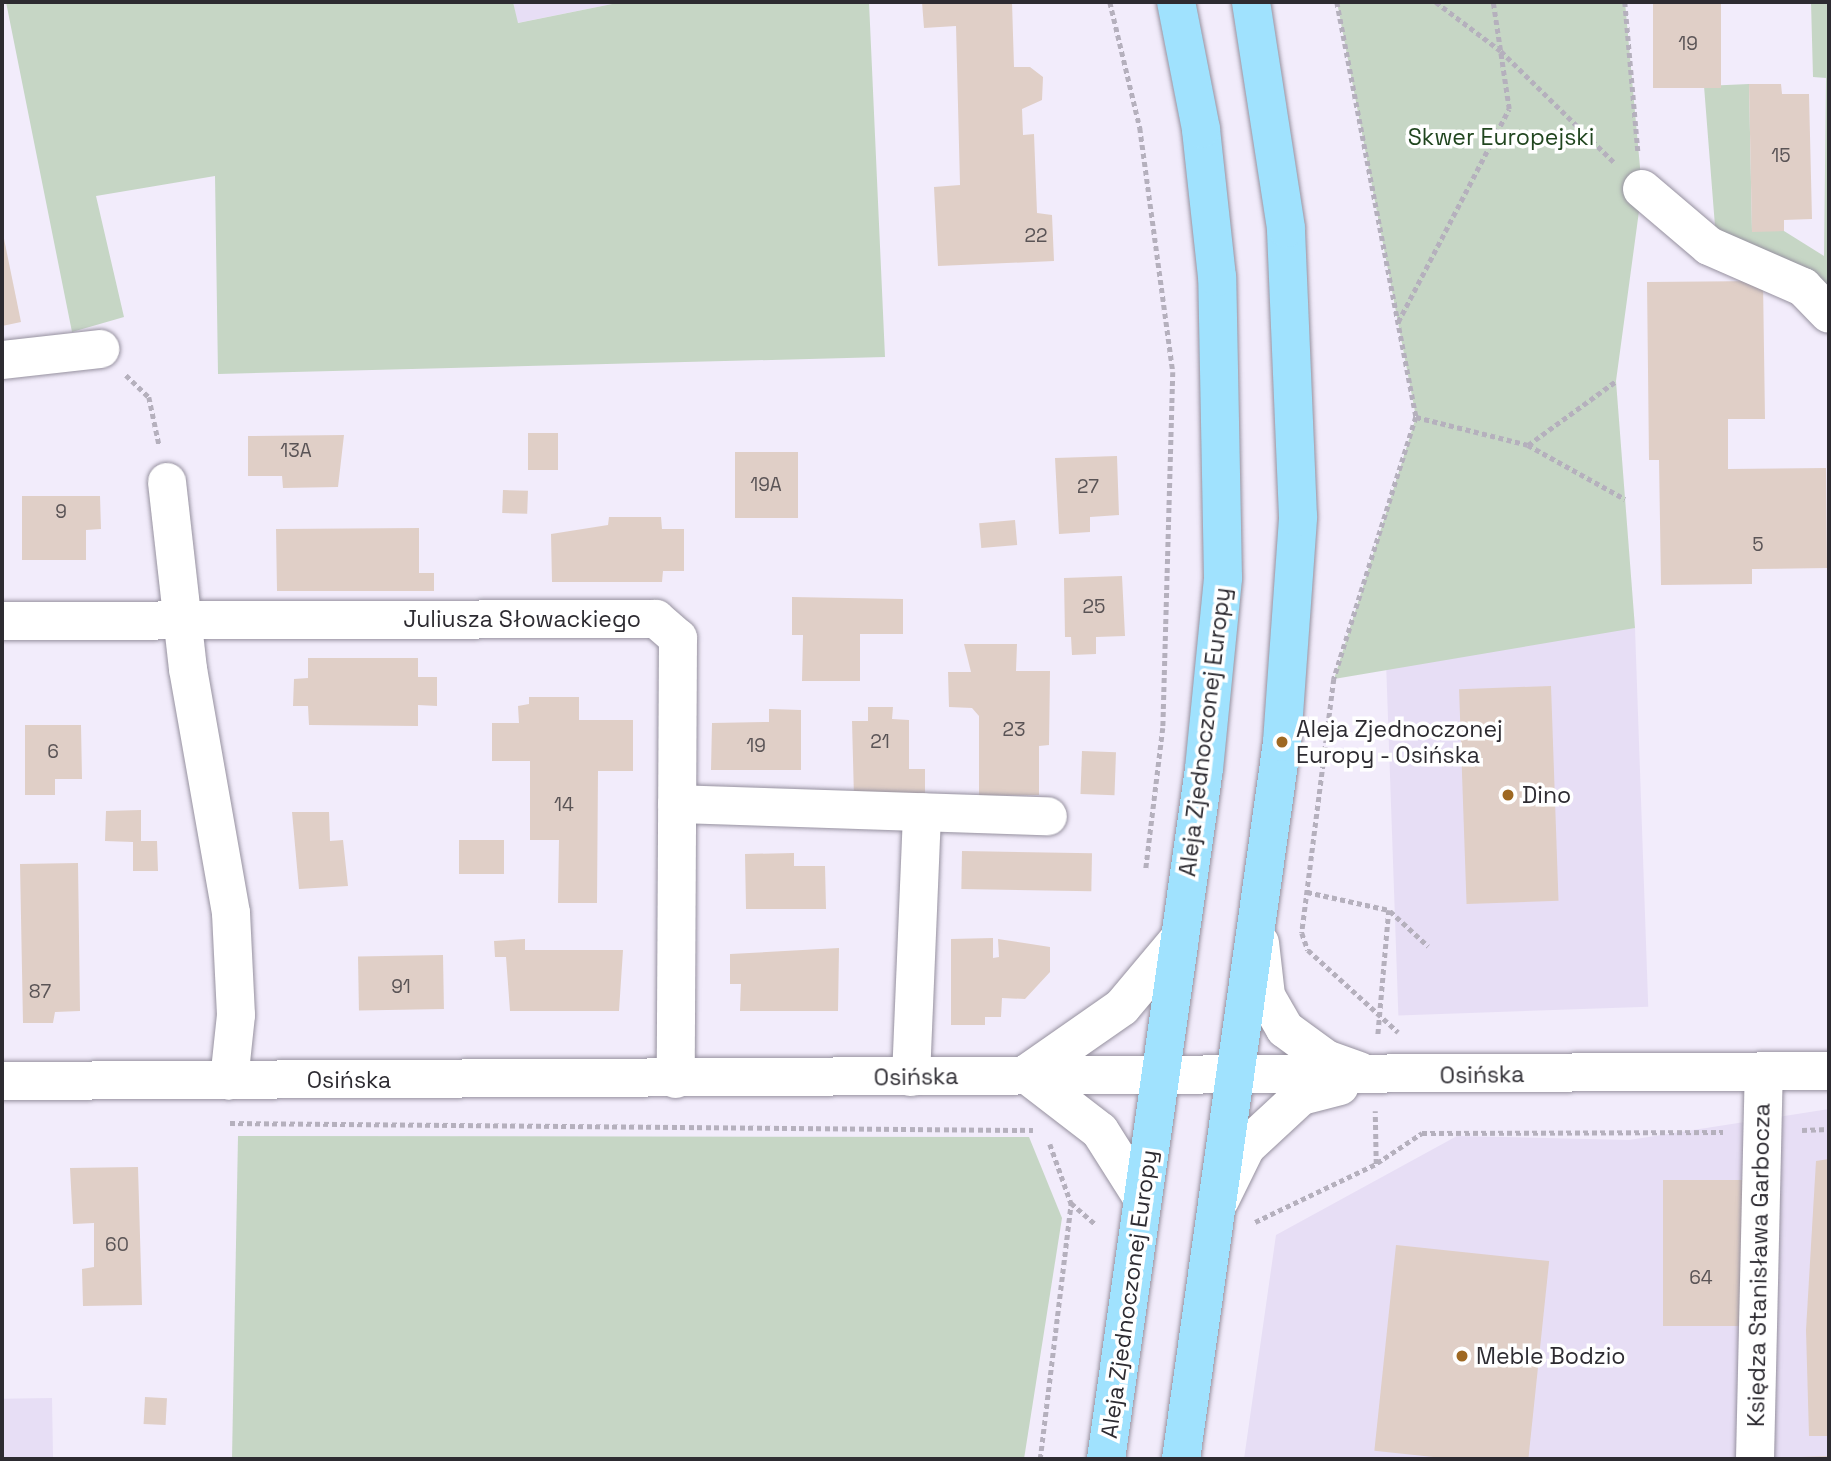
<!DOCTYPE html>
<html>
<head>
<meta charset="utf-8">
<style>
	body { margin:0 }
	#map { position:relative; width:1831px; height:1461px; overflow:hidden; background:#f2ecfb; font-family:"Space Grotesk",sans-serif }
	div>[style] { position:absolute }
	.built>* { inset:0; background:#e7def5; transform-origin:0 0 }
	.green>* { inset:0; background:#c6d6c5 }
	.building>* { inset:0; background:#e0cfc7; transform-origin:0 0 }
	.path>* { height:4.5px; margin-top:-2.25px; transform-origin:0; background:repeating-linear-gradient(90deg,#b5b0bd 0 5px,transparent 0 8.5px) }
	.roads { filter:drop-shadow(0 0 2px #96919f) drop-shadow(0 0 2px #96919f) }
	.minor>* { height:38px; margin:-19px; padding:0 19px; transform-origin:19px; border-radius:19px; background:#fff }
	.major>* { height:38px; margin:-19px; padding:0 19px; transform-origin:19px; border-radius:19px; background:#a0e2fe }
	.dots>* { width:19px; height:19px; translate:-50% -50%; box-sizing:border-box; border:4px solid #fff; border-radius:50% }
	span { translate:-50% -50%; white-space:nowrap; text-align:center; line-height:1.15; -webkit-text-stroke:7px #fff; paint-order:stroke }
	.number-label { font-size:19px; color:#5a5456 }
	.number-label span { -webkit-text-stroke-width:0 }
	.park-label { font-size:23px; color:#21461f }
	.street-label { font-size:23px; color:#2d2b31 }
	.poi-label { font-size:23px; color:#2d2b31 }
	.left { translate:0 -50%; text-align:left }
	.frame { position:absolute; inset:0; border:4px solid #2d2b31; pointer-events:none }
</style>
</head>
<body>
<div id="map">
	<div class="built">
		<div style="clip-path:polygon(513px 2px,622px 2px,517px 23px)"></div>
		<div style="left:1635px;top:628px;width:379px;height:250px;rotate:88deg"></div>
		<div style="clip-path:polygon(1829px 1109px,1829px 1459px,1244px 1459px,1276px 1235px,1457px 1136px,1629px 1140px)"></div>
		<div style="left:52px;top:1398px;width:61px;height:50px;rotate:89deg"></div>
	</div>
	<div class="green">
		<div style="clip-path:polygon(6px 2px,513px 2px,518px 23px,622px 2px,869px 2px,885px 357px,218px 374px,215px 176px,96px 196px,124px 317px,72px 332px)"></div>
		<div style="clip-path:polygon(1337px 2px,1625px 2px,1642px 189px,1616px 381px,1635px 628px,1334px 679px,1416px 417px)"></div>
		<div style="clip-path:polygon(1811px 2px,1829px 2px,1829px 300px,1716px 239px,1704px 86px,1749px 84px,1752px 231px,1784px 231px,1824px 256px,1826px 78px,1813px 77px)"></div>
		<div style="clip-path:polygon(238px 1136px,1029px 1137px,1062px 1218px,1024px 1459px,232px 1459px)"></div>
	</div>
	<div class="building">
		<div style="clip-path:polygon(922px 2px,1012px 2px,1014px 67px,1030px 67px,1043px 77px,1042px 100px,1022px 109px,1023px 135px,1034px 134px,1037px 213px,1052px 215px,1054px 261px,938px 266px,934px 187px,960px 185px,956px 26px,924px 28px)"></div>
		<div style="left:1653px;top:2px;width:68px;height:86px"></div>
		<div style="clip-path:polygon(1749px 84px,1781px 84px,1782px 94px,1809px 94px,1812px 219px,1784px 220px,1784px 231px,1752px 232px)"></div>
		<div style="clip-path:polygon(2px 229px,21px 322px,2px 326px)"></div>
		<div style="clip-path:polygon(1763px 281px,1765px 419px,1728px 419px,1728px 469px,1826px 468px,1827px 568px,1752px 569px,1752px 584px,1661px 585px,1659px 460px,1649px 460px,1647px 282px)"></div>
		<div style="left:528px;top:433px;width:30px;height:37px"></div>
		<div style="clip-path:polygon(344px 435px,338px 487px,283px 488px,282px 476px,248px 476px,248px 436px)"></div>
		<div style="left:735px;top:452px;width:63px;height:66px"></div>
		<div style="clip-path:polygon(1117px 456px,1119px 515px,1090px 517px,1090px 532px,1059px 534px,1055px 458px)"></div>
		<div style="left:503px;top:490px;width:25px;height:23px;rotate:2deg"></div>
		<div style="clip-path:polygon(22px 496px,100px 496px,101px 529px,86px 530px,86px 560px,22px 560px)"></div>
		<div style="clip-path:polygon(609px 517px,661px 517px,662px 529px,684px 529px,684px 571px,663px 571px,662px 582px,552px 582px,551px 534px,608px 525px)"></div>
		<div style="left:1015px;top:520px;width:25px;height:36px;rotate:85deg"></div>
		<div style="clip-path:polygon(419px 528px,419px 573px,434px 573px,434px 591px,277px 591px,276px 529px)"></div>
		<div style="clip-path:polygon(1122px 576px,1125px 636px,1096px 637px,1096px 654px,1072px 655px,1071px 637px,1065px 637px,1064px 578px)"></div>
		<div style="clip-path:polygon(792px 597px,903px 599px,903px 634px,860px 634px,860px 681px,802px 681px,803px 635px,792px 635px)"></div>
		<div style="clip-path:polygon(964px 644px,1017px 644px,1016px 671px,1050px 671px,1049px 745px,1039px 746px,1039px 795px,979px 796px,979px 716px,972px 708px,949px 707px,948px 672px,971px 672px)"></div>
		<div style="clip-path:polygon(308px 658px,418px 658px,418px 677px,437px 677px,437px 706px,418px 705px,418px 726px,309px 725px,308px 706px,293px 706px,294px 679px,308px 678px)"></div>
		<div style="left:1551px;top:686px;width:215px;height:92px;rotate:88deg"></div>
		<div style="clip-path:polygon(529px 697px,579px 697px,579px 720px,633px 720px,633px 771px,598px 771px,597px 903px,558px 903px,559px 840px,530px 840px,530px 761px,492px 761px,492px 723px,519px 723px,518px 706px,529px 704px)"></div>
		<div style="clip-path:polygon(868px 707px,893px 707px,892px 719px,909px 720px,909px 769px,925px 769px,925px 798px,854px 798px,852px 721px,868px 721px)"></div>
		<div style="clip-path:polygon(769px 709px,801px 710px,801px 770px,711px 770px,712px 723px,769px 722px)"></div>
		<div style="clip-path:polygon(25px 725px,81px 725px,82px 779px,55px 779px,55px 795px,25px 795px)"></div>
		<div style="left:1082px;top:751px;width:34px;height:43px;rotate:2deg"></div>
		<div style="clip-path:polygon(141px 810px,141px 841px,157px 841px,158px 871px,133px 871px,133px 842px,105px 841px,106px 811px)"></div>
		<div style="clip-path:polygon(292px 812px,329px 812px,330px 841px,343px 840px,348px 886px,299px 889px)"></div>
		<div style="left:459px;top:840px;width:45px;height:34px"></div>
		<div style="left:962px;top:851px;width:130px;height:38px;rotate:1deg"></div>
		<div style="clip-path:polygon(794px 853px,794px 866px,825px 866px,826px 909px,746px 909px,745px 854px)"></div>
		<div style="clip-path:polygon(78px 863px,80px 1011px,55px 1012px,53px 1023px,23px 1023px,20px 864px)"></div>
		<div style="clip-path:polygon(993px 938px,993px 958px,999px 957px,998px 939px,1050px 947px,1050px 972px,1025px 999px,1002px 998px,1001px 1017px,985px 1017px,985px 1025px,951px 1025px,951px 939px)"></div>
		<div style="clip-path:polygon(525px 939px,525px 950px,623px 950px,619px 1011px,510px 1011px,506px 957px,495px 957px,494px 941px)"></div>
		<div style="clip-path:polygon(839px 948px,838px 1011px,740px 1011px,741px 984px,730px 984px,730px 954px)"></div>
		<div style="left:443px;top:955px;width:54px;height:85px;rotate:89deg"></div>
		<div style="clip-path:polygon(1829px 1159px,1829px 1436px,1809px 1436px,1806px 1330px,1816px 1161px)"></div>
		<div style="clip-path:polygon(138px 1167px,142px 1305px,83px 1306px,82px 1269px,94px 1267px,94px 1223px,73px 1224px,70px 1168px)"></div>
		<div style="left:1663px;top:1180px;width:81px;height:146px"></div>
		<div style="left:1396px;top:1245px;width:154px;height:207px;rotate:6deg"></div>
		<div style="left:145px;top:1397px;width:22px;height:27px;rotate:3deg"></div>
		<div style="clip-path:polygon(1829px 1456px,1829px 1459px,1801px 1459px,1801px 1457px)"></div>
	</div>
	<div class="path">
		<div style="left:1110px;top:2px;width:130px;rotate:76.6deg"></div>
		<div style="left:1140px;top:128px;width:246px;rotate:82.3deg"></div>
		<div style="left:1173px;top:372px;width:356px;rotate:91.6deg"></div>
		<div style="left:1163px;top:728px;width:141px;rotate:96.9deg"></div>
		<div style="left:1337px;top:2px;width:422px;rotate:79.2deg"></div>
		<div style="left:1416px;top:417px;width:275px;rotate:107.4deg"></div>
		<div style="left:1334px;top:679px;width:256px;rotate:97.2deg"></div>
		<div style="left:1302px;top:933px;width:18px;rotate:71deg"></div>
		<div style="left:1308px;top:950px;width:122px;rotate:42.3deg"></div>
		<div style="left:1436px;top:2px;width:81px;rotate:37deg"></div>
		<div style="left:1501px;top:51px;width:158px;rotate:44.5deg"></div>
		<div style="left:1625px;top:2px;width:150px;rotate:85deg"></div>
		<div style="left:1398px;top:322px;width:240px;rotate:-62.5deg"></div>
		<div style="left:1509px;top:109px;width:108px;rotate:-98.5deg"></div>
		<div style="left:126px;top:375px;width:32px;rotate:44deg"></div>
		<div style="left:149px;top:397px;width:48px;rotate:78deg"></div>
		<div style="left:1416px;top:417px;width:115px;rotate:14deg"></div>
		<div style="left:1528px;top:445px;width:111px;rotate:29.1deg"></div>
		<div style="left:1528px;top:445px;width:109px;rotate:-36deg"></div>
		<div style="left:1307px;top:892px;width:84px;rotate:12.4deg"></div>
		<div style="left:1389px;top:910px;width:126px;rotate:95deg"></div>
		<div style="left:1390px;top:911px;width:52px;rotate:42.6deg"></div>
		<div style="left:230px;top:1123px;width:803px;rotate:0.5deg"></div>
		<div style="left:1802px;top:1130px;width:27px;rotate:-2deg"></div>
		<div style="left:1050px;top:1144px;width:63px;rotate:70.4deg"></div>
		<div style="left:1071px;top:1203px;width:32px;rotate:41deg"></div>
		<div style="left:1377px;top:1163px;width:54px;rotate:-33.7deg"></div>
		<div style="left:1422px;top:1133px;width:301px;rotate:-0.2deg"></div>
		<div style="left:1255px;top:1222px;width:134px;rotate:-25.6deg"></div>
		<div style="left:1376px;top:1164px;width:53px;rotate:-91.1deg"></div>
		<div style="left:1040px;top:1459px;width:258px;rotate:-83.1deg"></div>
	</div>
	<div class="roads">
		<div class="minor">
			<div style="left:1642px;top:189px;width:88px;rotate:40.4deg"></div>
			<div style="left:1709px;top:246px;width:103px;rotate:23.6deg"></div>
			<div style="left:1803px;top:287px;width:37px;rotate:46deg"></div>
			<div style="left:2px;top:360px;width:99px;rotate:-6.4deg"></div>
			<div style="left:167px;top:482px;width:188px;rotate:83.6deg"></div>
			<div style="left:188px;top:669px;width:248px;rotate:80deg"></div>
			<div style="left:231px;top:913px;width:102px;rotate:87.2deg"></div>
			<div style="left:236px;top:1015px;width:66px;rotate:96.1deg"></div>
			<div style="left:2px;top:621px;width:654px;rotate:-0.18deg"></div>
			<div style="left:656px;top:619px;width:29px;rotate:41deg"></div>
			<div style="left:678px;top:638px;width:441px;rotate:90.3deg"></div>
			<div style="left:677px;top:804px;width:371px;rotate:1.9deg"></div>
			<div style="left:1260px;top:943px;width:53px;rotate:83.5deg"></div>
			<div style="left:1266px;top:996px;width:38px;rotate:60deg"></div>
			<div style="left:1285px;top:1029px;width:51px;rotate:36.2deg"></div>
			<div style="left:1326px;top:1059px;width:35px;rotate:20deg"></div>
			<div style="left:1026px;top:1074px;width:117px;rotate:-34.9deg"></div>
			<div style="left:1122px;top:1007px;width:90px;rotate:-50deg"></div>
			<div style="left:1026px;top:1074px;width:93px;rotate:37.6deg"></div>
			<div style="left:1100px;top:1131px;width:80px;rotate:57.7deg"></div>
			<div style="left:911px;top:1077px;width:265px;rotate:-87.6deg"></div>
			<div style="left:2px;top:1081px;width:1827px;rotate:-0.31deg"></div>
			<div style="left:1220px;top:1200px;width:59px;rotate:-63.9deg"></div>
			<div style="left:1246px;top:1147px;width:75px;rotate:-42.8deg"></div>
			<div style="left:1301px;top:1096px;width:40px;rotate:-14.4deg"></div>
			<div style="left:1755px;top:1459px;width:388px;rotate:-88.7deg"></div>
		</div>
		<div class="major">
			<div style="left:1106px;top:1459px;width:697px;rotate:-81.92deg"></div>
			<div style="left:1204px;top:769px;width:192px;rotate:-84.3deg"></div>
			<div style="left:1223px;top:578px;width:301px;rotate:-91.1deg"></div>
			<div style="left:1217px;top:277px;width:149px;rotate:-96.2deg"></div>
			<div style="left:1201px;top:129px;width:129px;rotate:-101.1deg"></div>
			<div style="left:1181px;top:1459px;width:724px;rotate:-81.98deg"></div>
			<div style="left:1282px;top:742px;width:226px;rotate:-85.9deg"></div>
			<div style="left:1298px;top:517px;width:289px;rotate:-92.4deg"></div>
			<div style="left:1286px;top:228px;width:229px;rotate:-98.8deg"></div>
		</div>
	</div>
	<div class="dots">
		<div style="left:1282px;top:742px;background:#9e6822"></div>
		<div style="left:1508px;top:795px;background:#9e6822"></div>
		<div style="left:1462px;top:1356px;background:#9e6822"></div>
	</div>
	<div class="number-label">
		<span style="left:1688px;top:44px">19</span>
		<span style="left:1781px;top:156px">15</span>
		<span style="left:1036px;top:236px">22</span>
		<span style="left:296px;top:451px">13A</span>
		<span style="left:766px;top:485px">19A</span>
		<span style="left:1088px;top:487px">27</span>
		<span style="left:61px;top:512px">9</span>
		<span style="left:1758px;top:545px">5</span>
		<span style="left:1094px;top:607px">25</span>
		<span style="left:1014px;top:730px">23</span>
		<span style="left:880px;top:742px">21</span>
		<span style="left:756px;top:746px">19</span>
		<span style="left:53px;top:752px">6</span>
		<span style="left:564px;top:805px">14</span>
		<span style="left:401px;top:987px">91</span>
		<span style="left:40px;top:992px">87</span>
		<span style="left:117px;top:1245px">60</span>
		<span style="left:1701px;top:1278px">64</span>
	</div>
	<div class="park-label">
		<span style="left:1501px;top:137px">Skwer Europejski</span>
	</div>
	<div class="street-label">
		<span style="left:522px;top:619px">Juliusza Słowackiego</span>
		<span style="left:1205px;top:732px;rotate:-83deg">Aleja Zjednoczonej Europy</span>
		<span style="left:1482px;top:1075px;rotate:-1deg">Osińska</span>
		<span style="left:916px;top:1077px;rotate:-1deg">Osińska</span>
		<span style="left:349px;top:1080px">Osińska</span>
		<span style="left:1759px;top:1265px;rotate:-89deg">Księdza Stanisława Garbocza</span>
		<span style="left:1129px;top:1294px;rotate:-82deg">Aleja Zjednoczonej Europy</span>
	</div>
	<div class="poi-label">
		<span class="left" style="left:1296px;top:742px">Aleja Zjednoczonej<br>Europy - Osińska</span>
		<span class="left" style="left:1522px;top:795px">Dino</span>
		<span class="left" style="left:1476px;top:1356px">Meble Bodzio</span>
	</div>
	<div class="frame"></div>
</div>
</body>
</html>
